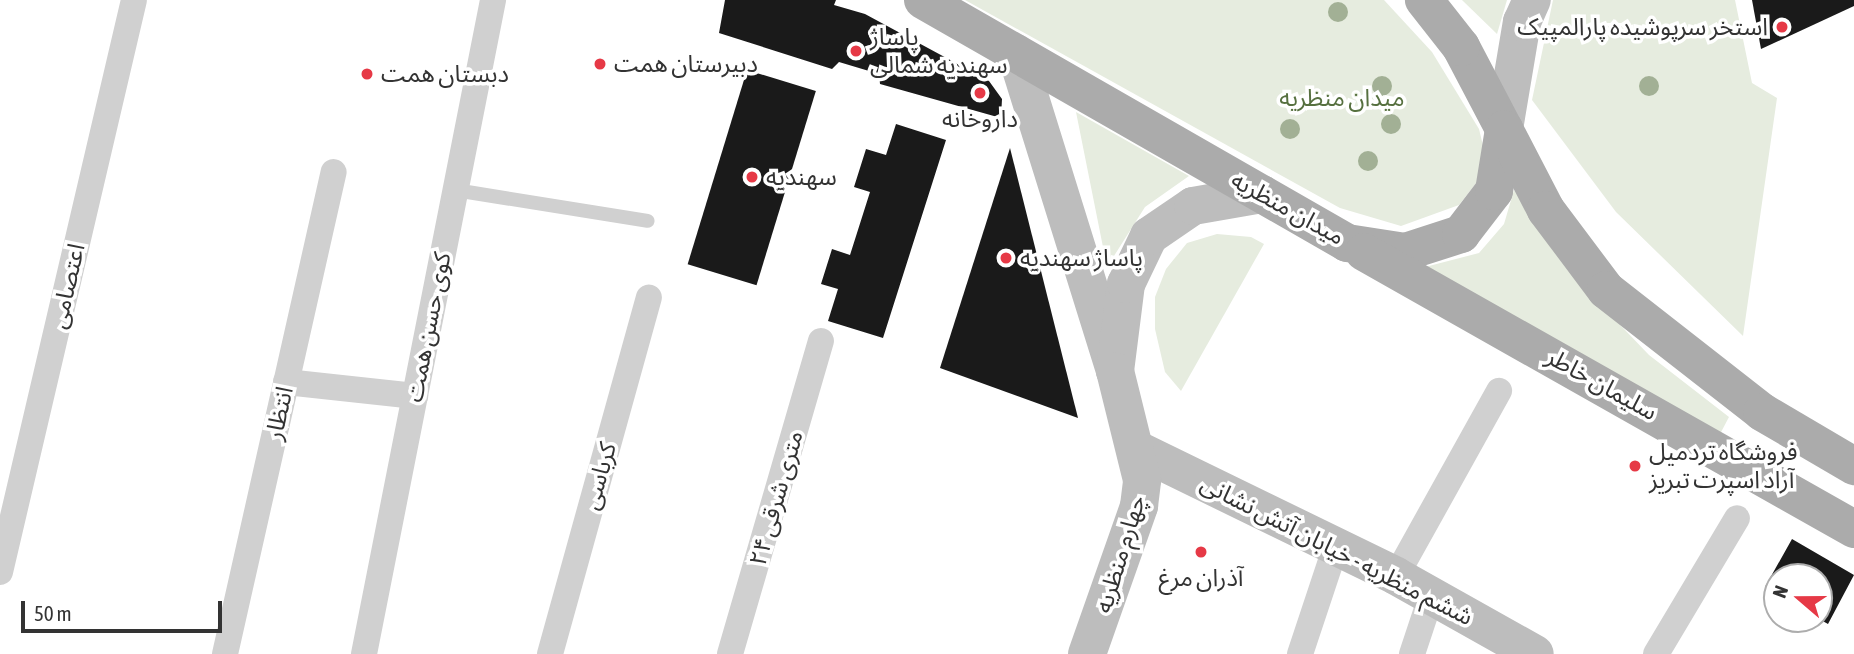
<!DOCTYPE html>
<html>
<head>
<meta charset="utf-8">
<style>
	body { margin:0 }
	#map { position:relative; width:1854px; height:654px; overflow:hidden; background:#fff; font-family:"Asap Condensed","Noto Sans Arabic",sans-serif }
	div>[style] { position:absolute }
	.green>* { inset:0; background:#e6ecdf }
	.building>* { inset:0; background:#1a1a1a; transform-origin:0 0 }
	.service>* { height:14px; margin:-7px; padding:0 7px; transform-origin:7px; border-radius:7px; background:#d0d0d0 }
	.minor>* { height:26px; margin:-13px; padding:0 13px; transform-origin:13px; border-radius:13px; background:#d0d0d0 }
	.secondary>* { height:38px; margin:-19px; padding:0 19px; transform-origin:19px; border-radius:19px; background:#bdbdbd }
	.primary>* { height:38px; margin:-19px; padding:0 19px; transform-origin:19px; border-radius:19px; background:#ababab }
	.trees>* { width:20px; height:20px; margin:-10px; border-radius:50%; background:#a2b095 }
	.dots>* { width:19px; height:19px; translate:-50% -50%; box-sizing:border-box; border:4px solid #fff; border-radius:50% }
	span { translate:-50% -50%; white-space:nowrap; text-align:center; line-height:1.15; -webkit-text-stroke:7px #fff; paint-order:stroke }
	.poi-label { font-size:24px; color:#333 }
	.right { translate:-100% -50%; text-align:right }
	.left { translate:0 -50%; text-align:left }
	.park-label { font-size:24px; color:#56703f }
	.street-label { font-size:24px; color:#333 }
	.north { position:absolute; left:1763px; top:563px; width:70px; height:70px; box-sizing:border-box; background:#fff; border:2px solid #adadad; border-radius:50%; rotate:290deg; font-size:19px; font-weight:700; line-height:28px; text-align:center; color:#333 }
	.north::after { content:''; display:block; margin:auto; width:24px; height:32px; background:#e63946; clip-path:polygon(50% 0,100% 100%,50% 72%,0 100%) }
	.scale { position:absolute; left:21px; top:601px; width:201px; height:32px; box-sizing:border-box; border:4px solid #333; border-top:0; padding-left:9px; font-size:21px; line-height:24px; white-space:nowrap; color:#333; -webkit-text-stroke:5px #fff; paint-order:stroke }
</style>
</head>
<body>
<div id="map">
	<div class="green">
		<div style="clip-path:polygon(965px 0,1384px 0,1432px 52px,1479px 129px,1485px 154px,1477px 182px,1459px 205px,1401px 226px,1340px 208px)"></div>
		<div style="clip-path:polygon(1462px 0,1507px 0,1497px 34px)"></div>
		<div style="clip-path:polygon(1553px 0,1735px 0,1752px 83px,1777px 98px,1743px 336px,1616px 212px,1532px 100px)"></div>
		<div style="clip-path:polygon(1076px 112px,1189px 176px,1145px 207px,1107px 267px)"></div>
		<div style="clip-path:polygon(1514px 190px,1580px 283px,1649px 355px,1729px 417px,1719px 436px,1425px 267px,1479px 253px,1504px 224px)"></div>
		<div style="clip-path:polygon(1217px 234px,1251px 237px,1264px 244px,1181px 391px,1165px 372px,1155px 329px,1155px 297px,1166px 269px,1187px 243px)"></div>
	</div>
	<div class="building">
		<div style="clip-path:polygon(725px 0,836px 0,834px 5px,865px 14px,989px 81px,1002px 99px,1001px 118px,880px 84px,879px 74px,839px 62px,832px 69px,719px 33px)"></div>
		<div style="clip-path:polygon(1752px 0,1854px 0,1854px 6px,1761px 49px)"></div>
		<div style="left:747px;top:70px;width:72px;height:203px;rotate:17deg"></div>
		<div style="clip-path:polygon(896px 124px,946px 140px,883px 338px,828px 321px,838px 289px,821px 284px,832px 249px,850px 255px,870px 192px,854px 187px,866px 149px,886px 155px)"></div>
		<div style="clip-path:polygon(1010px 148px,1078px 418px,940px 368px)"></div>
		<div style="clip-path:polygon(1792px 539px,1854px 575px,1828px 624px,1819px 619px,1819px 577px,1777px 577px,1777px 595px,1765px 587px)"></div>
	</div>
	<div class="service">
		<div style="left:455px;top:190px;width:195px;rotate:9.1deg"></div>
	</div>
	<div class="minor">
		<div style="left:286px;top:382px;width:130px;rotate:6.2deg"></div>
		<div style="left:0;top:572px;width:587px;rotate:-76.82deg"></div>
		<div style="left:1396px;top:576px;width:212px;rotate:-60.9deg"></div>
		<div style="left:225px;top:654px;width:494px;rotate:-77.3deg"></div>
		<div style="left:364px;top:654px;width:667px;rotate:-78.84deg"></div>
		<div style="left:550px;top:654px;width:370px;rotate:-74.5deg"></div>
		<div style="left:730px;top:654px;width:326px;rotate:-73.8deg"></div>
		<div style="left:1300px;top:654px;width:114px;rotate:-71.6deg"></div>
		<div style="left:1412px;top:654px;width:63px;rotate:-71.6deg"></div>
		<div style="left:1656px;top:654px;width:158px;rotate:-59.2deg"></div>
	</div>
	<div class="secondary">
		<div style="left:1016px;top:53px;width:333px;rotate:72.7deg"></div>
		<div style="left:1115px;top:371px;width:88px;rotate:-82.8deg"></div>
		<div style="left:1126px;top:284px;width:53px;rotate:-64.4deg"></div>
		<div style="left:1149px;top:236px;width:53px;rotate:-34.3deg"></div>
		<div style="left:1193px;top:206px;width:70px;rotate:-9.9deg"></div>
		<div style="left:1504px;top:129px;width:109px;rotate:-80.5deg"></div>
		<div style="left:1522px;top:22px;width:24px;rotate:-66deg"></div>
		<div style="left:1136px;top:449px;width:289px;rotate:26deg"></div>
		<div style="left:1396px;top:576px;width:159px;rotate:29.3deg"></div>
		<div style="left:1087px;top:654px;width:157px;rotate:-70.6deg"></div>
		<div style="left:1139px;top:506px;width:26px;rotate:-83deg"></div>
		<div style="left:1142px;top:480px;width:112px;rotate:-103.9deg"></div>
	</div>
	<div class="primary">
		<div style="left:923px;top:0;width:489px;rotate:29.8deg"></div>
		<div style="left:1347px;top:243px;width:59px;rotate:8.8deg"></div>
		<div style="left:1405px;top:252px;width:59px;rotate:-17.8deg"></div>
		<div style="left:1461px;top:234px;width:54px;rotate:-52.5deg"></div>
		<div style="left:1494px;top:191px;width:63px;rotate:-80.8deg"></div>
		<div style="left:1504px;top:129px;width:93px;rotate:-117.7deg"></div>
		<div style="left:1461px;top:47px;width:60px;rotate:-128.2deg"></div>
		<div style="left:1504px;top:129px;width:91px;rotate:62.6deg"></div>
		<div style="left:1546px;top:210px;width:100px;rotate:53.1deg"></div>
		<div style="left:1606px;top:290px;width:198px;rotate:38deg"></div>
		<div style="left:1762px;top:412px;width:107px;rotate:30.4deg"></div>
		<div style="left:1364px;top:252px;width:563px;rotate:29.48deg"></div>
	</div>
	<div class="trees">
		<div style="left:1338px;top:12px"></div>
		<div style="left:1382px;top:86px"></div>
		<div style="left:1649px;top:86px"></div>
		<div style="left:1391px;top:124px"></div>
		<div style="left:1290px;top:129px"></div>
		<div style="left:1368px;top:161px"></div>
	</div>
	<div class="dots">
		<div style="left:1782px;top:27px;background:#e63946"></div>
		<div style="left:856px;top:51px;background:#e63946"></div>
		<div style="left:600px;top:64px;background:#e63946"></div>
		<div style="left:367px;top:74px;background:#e63946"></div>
		<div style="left:980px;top:93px;background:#e63946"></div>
		<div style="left:752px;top:177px;background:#e63946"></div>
		<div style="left:1006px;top:258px;background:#e63946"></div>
		<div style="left:1635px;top:466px;background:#e63946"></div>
		<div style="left:1201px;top:552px;background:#e63946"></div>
	</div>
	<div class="poi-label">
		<span class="right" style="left:1768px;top:27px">استخر سرپوشیده پارالمپیک</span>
		<span class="left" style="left:870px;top:51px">پاساژ<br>سهندیه شمالی</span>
		<span class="left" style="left:614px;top:64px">دبیرستان همت</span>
		<span class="left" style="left:381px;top:74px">دبستان همت</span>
		<span style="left:980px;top:119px">داروخانه</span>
		<span class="left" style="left:766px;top:177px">سهندیه</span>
		<span class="left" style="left:1020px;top:258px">پاساژ سهندیه</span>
		<span class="left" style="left:1649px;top:466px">فروشگاه تردمیل<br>آراد اسپرت تبریز</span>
		<span style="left:1201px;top:578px">آذران مرغ</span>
	</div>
	<div class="park-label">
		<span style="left:1342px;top:98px">میدان منظریه</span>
	</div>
	<div class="street-label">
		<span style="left:1288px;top:208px;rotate:29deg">ميدان منظریه</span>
		<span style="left:67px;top:286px;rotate:-77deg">اعتصامی</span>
		<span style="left:428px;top:327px;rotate:-79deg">کوی حسن همت</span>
		<span style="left:1602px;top:384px;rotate:29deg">سلیمان خاطر</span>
		<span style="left:279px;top:413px;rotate:-77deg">انتظار</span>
		<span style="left:599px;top:476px;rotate:-74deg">کرباسی</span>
		<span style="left:776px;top:498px;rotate:-74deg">۲۴ متری شرقی</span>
		<span style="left:1337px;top:550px;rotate:27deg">ششم منظریه - خیابان آتش نشانی</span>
		<span style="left:1120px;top:554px;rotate:-73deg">چهارم منظریه</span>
	</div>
	<div class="north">N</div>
	<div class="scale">50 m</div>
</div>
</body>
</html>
